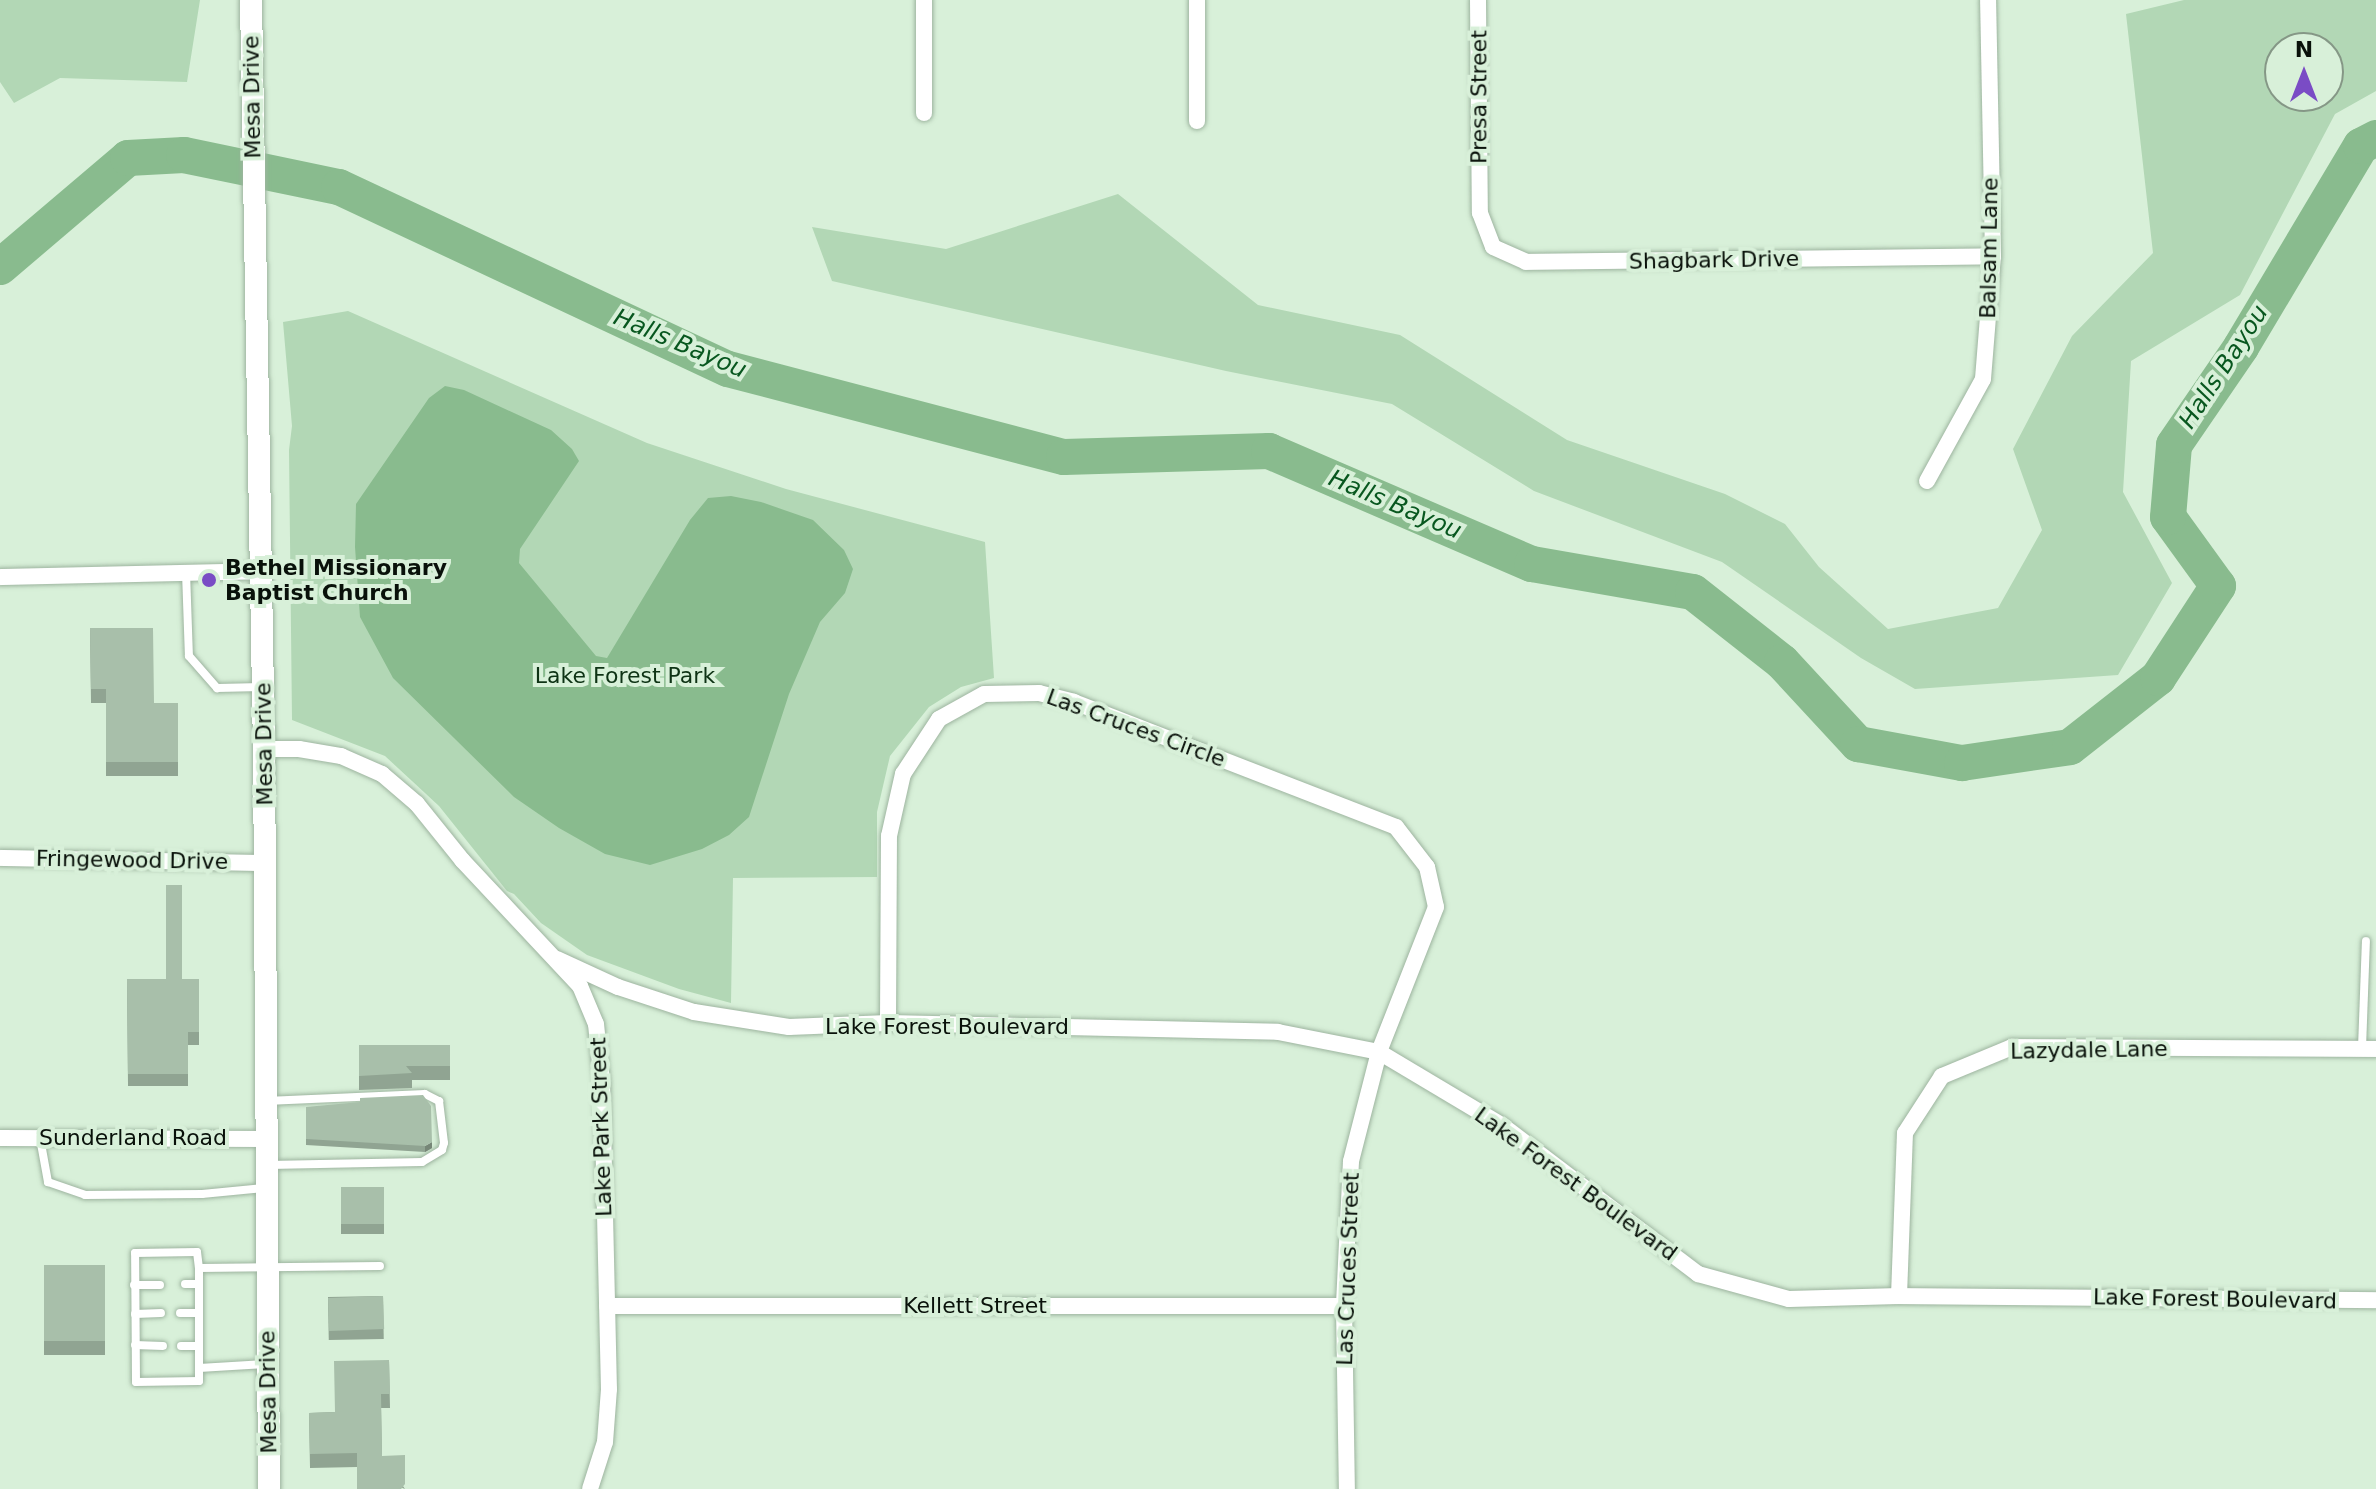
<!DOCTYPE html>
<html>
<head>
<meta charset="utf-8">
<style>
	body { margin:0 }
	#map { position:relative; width:2376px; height:1489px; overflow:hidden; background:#d8f0d9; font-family:"DejaVu Sans",sans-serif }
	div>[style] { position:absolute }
	.green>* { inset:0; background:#b2d7b5 }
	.water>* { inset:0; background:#89bb8e }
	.river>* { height:36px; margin:-18px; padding:0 18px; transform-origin:18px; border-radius:18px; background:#89bb8e }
	.roads { filter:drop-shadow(0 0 2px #9db49f) drop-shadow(0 0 2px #9db49f) }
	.service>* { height:8px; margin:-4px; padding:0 4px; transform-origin:4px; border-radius:4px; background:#fff }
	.minor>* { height:16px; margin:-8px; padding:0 8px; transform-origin:8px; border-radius:8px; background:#fff }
	.secondary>* { height:22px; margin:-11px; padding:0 11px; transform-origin:11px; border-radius:11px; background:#fff }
	.wall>* { inset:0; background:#90a492; transform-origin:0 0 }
	.shaded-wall>* { inset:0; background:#768677 }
	.building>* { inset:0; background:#a8bfaa; transform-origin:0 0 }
	.dots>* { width:22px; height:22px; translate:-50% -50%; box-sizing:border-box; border:4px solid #d8f0d9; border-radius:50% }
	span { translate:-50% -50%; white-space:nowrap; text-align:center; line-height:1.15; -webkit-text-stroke:8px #d8f0d9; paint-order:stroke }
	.street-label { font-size:22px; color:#09110a }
	.poi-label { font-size:22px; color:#09110a; font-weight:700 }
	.left { translate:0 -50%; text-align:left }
	.park-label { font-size:22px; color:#0e3315 }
	.water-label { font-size:24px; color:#08571f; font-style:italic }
	.north { position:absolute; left:2264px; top:32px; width:80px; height:80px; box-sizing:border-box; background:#d8f0d9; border:2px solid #859786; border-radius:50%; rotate:0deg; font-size:22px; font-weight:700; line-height:32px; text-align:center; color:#09110a }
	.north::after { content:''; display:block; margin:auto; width:28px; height:36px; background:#7a4cc5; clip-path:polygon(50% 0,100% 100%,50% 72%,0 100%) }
</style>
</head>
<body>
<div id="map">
	<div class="green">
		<div style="clip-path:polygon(0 0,200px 0,187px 82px,60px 78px,14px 103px,0 82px)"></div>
		<div style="clip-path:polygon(evenodd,2184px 0,2376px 0,2376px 91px,2335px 114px,2240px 295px,2131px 361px,2123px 492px,2172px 583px,2118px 675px,1915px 689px,1861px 658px,1722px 562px,1534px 491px,1392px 404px,1226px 371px,832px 281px,812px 227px,946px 249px,1118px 194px,1258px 305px,1400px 335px,1567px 440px,1725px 494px,1785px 524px,1819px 567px,1888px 629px,1998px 608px,2042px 530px,2013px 449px,2072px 336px,2153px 253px,2126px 14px,2184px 0,2280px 48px,2328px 48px,2328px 96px,2280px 96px,2280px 48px)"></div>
		<div style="clip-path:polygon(348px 311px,647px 443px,786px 489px,985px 542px,994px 678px,961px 687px,929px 707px,890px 756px,877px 812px,877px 877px,733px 878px,731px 1003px,679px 989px,587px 955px,541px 923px,514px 894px,507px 891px,439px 806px,385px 756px,292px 720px,289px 450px,292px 426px,283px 322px)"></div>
	</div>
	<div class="water">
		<div style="clip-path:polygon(445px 386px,464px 390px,551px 430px,572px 449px,579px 461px,520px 549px,519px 563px,596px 656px,607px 658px,690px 520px,708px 498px,731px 496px,761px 502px,813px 520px,844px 550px,853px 569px,845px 593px,820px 622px,789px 694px,749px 817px,729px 835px,702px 849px,650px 865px,605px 854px,559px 828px,514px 797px,393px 678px,360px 617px,355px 547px,356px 504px,429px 398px)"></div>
	</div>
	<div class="river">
		<div style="left:0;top:267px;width:168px;rotate:-40.4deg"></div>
		<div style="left:128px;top:158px;width:56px;rotate:-3.1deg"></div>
		<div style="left:184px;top:155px;width:158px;rotate:11.7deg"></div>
		<div style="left:339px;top:187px;width:429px;rotate:25.1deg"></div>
		<div style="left:728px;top:369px;width:347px;rotate:14.7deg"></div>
		<div style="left:1064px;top:457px;width:205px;rotate:-1.7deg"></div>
		<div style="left:1269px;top:451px;width:286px;rotate:23.3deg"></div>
		<div style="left:1532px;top:564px;width:163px;rotate:9.9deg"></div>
		<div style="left:1693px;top:592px;width:113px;rotate:38.2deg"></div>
		<div style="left:1782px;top:662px;width:112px;rotate:47.2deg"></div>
		<div style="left:1858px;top:744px;width:106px;rotate:10.4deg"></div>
		<div style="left:1962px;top:763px;width:109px;rotate:-8.4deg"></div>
		<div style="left:2070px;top:747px;width:112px;rotate:-38.1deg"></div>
		<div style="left:2158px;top:678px;width:110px;rotate:-56.9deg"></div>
		<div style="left:2218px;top:586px;width:85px;rotate:-125.9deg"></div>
		<div style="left:2168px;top:517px;width:72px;rotate:-85.2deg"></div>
		<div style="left:2174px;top:445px;width:119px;rotate:-55.6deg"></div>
		<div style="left:2241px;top:347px;width:234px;rotate:-59.2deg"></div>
		<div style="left:2361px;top:146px;width:17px;rotate:-28deg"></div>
	</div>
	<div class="roads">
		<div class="service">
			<div style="left:186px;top:572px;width:84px;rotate:88deg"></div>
			<div style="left:189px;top:656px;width:43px;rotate:48.8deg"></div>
			<div style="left:217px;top:688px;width:45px;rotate:-1.3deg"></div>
			<div style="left:2362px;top:1048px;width:107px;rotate:-87.9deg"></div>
			<div style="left:266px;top:1101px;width:159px;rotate:-2.5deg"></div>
			<div style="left:425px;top:1094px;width:16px;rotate:27deg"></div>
			<div style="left:439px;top:1101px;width:42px;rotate:83.2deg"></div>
			<div style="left:444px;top:1143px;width:7px;rotate:106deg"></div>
			<div style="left:442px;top:1150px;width:23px;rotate:149deg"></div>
			<div style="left:422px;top:1162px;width:153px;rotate:178.9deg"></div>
			<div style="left:40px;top:1138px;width:45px;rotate:79.7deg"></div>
			<div style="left:48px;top:1182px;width:39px;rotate:19deg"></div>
			<div style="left:85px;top:1195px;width:117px;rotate:-0.5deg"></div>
			<div style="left:202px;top:1194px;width:62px;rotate:-5.5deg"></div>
			<div style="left:185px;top:1284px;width:14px"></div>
			<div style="left:134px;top:1285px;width:26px"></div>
			<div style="left:180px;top:1313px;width:19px"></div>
			<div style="left:135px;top:1314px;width:26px;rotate:-2deg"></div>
			<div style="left:135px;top:1345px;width:28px;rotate:2deg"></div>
			<div style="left:181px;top:1346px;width:18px"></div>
			<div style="left:265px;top:1364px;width:66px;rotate:176.5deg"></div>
			<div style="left:199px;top:1368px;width:100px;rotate:-90deg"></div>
			<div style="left:199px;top:1268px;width:181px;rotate:-0.6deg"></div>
			<div style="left:199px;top:1368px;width:13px;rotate:90deg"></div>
			<div style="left:199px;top:1381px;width:63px;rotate:179.1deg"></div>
			<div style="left:136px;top:1382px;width:129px;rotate:-90.4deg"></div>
			<div style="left:135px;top:1253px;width:62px;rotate:-0.9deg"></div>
			<div style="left:197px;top:1252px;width:16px;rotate:83deg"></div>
		</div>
		<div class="minor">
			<div style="left:924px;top:0;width:113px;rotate:90deg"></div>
			<div style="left:1478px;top:0;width:213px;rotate:89.5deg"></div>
			<div style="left:1480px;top:213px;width:36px;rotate:69deg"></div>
			<div style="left:1493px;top:247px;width:36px;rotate:24deg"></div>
			<div style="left:1526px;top:262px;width:467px;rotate:-0.7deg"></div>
			<div style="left:1197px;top:121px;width:121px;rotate:-90deg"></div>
			<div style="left:1927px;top:481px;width:116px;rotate:-61.2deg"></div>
			<div style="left:1983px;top:379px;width:123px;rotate:-85.4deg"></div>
			<div style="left:1993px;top:256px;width:256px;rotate:-91.1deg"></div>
			<div style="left:0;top:577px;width:260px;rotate:-1.3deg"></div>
			<div style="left:264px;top:749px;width:35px"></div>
			<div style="left:299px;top:749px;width:43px;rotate:9.5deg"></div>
			<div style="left:341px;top:756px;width:45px;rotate:23.7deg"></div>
			<div style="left:382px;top:774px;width:46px;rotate:40.6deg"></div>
			<div style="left:417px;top:804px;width:72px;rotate:51.2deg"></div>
			<div style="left:462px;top:860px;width:173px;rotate:46.9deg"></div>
			<div style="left:580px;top:986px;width:41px;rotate:67.2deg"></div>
			<div style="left:596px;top:1024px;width:58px;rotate:84.1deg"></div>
			<div style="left:602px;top:1082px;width:307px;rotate:88.7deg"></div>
			<div style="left:609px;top:1389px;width:53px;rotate:94.3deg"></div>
			<div style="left:605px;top:1442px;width:49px;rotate:107.7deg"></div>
			<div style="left:0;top:858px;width:264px;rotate:1.1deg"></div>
			<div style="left:557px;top:959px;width:67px;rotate:24.7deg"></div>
			<div style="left:618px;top:987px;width:80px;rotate:18.2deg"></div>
			<div style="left:694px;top:1012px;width:96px;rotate:9deg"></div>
			<div style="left:789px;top:1027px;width:99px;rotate:-2.3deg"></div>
			<div style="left:888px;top:1023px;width:390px;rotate:1.3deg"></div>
			<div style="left:1278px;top:1032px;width:103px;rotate:11.2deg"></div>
			<div style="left:1379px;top:1052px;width:144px;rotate:30.8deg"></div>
			<div style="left:1503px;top:1126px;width:245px;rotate:37.2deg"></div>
			<div style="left:1698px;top:1274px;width:94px;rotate:15.4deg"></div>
			<div style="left:1789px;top:1299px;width:110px;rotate:-1.6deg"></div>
			<div style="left:1899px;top:1296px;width:477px;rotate:0.5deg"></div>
			<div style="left:888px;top:1023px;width:187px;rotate:-89.7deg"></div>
			<div style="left:889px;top:836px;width:64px;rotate:-77.3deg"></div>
			<div style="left:903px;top:774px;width:66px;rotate:-56.8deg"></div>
			<div style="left:939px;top:719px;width:51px;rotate:-29.1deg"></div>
			<div style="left:984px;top:694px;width:55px;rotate:-1deg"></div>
			<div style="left:1039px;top:693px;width:36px;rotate:14deg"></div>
			<div style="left:1074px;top:702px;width:345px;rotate:21.2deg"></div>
			<div style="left:1396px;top:827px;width:51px;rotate:52.2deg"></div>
			<div style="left:1427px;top:867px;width:41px;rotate:77.3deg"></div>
			<div style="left:1436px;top:907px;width:156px;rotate:111.5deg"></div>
			<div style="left:1379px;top:1052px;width:113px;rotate:104.4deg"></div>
			<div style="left:1351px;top:1161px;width:145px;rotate:92.8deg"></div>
			<div style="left:1344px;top:1306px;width:183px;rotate:89.1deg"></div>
			<div style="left:0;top:1138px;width:266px;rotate:0.2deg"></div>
			<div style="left:1899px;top:1296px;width:163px;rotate:-87.9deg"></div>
			<div style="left:1905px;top:1133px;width:68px;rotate:-57deg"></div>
			<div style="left:1942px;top:1076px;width:76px;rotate:-22.5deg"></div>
			<div style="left:2012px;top:1047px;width:364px;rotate:0.3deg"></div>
			<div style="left:607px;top:1306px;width:737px"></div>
		</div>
		<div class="secondary">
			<div style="left:251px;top:0;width:749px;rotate:89.01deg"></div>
			<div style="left:264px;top:749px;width:740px;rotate:89.61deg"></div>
		</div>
	</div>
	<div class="wall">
		<div style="clip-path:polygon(90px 628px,154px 703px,178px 703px,178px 776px,106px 776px,106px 703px,91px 703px)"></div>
		<div style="clip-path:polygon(127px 979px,199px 979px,199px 1045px,188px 1045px,188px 1086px,128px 1086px)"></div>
		<div style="clip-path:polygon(359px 1045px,450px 1045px,450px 1080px,412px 1080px,412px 1088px,359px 1090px)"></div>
		<div style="clip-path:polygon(306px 1107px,432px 1148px,425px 1152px,306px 1145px)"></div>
		<div style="left:341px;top:1187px;width:43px;height:47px"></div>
		<div style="left:44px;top:1265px;width:61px;height:90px"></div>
		<div style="left:383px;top:1296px;width:43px;height:55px;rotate:89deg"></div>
		<div style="clip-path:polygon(389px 1360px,390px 1408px,381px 1408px,382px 1456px,405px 1489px,357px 1467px,310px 1468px,309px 1413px,335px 1412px)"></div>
	</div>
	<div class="shaded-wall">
		<div style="clip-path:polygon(432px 1142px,432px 1148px,425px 1152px,425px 1146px)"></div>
	</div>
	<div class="building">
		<div style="clip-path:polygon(90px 628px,153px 628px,154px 703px,178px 703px,178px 762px,106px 762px,106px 689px,91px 689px)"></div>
		<div style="clip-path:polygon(166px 885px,182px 885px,182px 979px,199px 979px,199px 1032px,188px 1032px,188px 1074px,128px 1074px,127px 979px,166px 979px)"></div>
		<div style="clip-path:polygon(359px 1045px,450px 1045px,450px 1066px,406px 1066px,412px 1073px,359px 1076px)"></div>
		<div style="clip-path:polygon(423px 1095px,431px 1106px,432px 1142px,425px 1146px,306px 1139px,306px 1107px,360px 1102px,360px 1098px)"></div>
		<div style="left:341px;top:1187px;width:43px;height:37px"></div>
		<div style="left:44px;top:1265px;width:61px;height:76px"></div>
		<div style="left:383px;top:1296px;width:33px;height:55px;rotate:88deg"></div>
		<div style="clip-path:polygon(389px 1360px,390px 1394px,381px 1394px,382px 1456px,405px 1455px,405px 1484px,401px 1489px,357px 1489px,357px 1453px,310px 1454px,309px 1413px,335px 1412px,334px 1361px)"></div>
	</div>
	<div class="dots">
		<div style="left:209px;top:580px;background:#7a4cc5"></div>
	</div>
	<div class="street-label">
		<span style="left:252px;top:97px;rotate:-91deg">Mesa Drive</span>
		<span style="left:1479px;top:97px;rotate:-90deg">Presa Street</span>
		<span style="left:1989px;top:248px;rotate:-89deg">Balsam Lane</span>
		<span style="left:1714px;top:260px;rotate:-1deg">Shagbark Drive</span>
		<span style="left:1136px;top:728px;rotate:20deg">Las Cruces Circle</span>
		<span style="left:264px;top:744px;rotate:-91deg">Mesa Drive</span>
		<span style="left:132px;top:860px;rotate:1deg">Fringewood Drive</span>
		<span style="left:947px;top:1027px">Lake Forest Boulevard</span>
		<span style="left:2089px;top:1050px;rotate:-1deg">Lazydale Lane</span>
		<span style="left:601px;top:1127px;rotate:-92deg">Lake Park Street</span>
		<span style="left:133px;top:1138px">Sunderland Road</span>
		<span style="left:1576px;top:1184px;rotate:36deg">Lake Forest Boulevard</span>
		<span style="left:1348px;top:1269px;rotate:-88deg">Las Cruces Street</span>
		<span style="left:2215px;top:1299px;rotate:1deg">Lake Forest Boulevard</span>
		<span style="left:975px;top:1306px">Kellett Street</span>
		<span style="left:268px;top:1392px;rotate:-91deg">Mesa Drive</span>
	</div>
	<div class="poi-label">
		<span class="left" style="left:225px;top:580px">Bethel Missionary<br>Baptist Church</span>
	</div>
	<div class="park-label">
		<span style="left:625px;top:676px">Lake Forest Park</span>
	</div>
	<div class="water-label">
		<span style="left:680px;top:344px;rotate:23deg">Halls Bayou</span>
		<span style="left:2224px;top:367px;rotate:-57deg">Halls Bayou</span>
		<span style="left:1395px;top:505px;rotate:23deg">Halls Bayou</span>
	</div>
	<div class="north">N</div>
</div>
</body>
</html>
